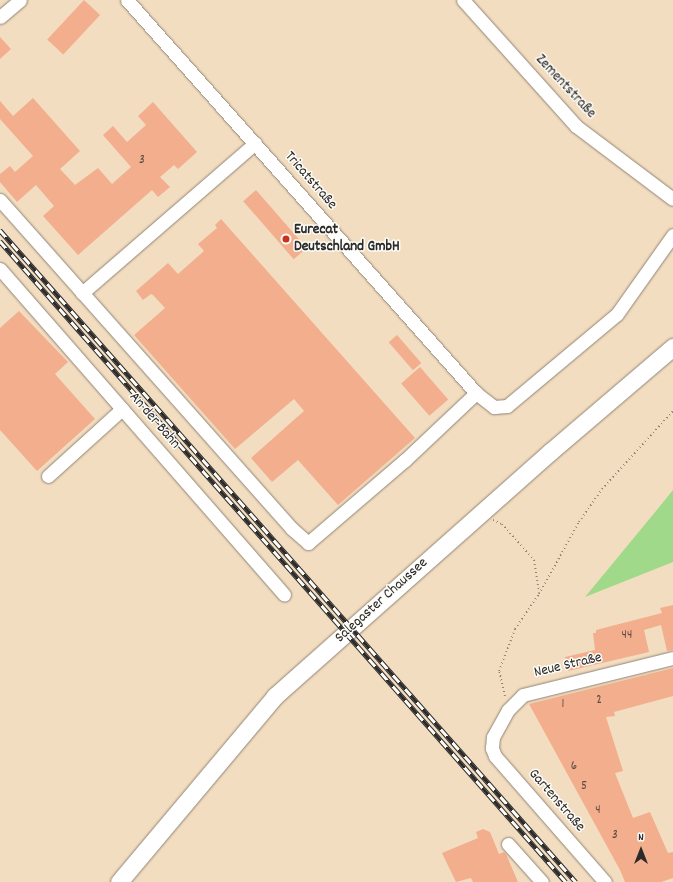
<!DOCTYPE html>
<html>
<head>
<meta charset="utf-8">
<style>
	body { margin:0 }
	#map { position:relative; width:673px; height:882px; overflow:hidden; background:#f3ddc0; font-family:Dekko,sans-serif }
	div>[style] { position:absolute }
	.green>* { inset:0; background:#a1d98a }
	.building>* { inset:0; background:#f2ae8d; transform-origin:0 0 }
	.path>* { height:2px; margin-top:-1px; transform-origin:0; background:repeating-linear-gradient(90deg,#8f8476 0 1px,transparent 0 4px) }
	.roads { filter:drop-shadow(0 0 1px #8f8476) drop-shadow(0 0 1px #8f8476) }
	.minor>* { height:13px; margin:-6.5px; padding:0 6.5px; transform-origin:6.5px; border-radius:6.5px; background:#fff }
	.major>* { height:17px; margin:-8.5px; padding:0 8.5px; transform-origin:8.5px; border-radius:8.5px; background:#fff }
	.rail>* { height:4.5px; margin-top:-2.25px; transform-origin:0; background:repeating-linear-gradient(90deg,#fdfcf7 0 9px,#2b2b2b 0 18px); box-sizing:border-box; border-block:1px solid #2b2b2b }
	.dots>* { width:11px; height:11px; translate:-50% -50%; box-sizing:border-box; border:2px solid #fdfcf7; border-radius:50% }
	span { translate:-50% -50%; white-space:nowrap; text-align:center; line-height:1.15; -webkit-text-stroke:3px #fdfcf7; paint-order:stroke }
	.number-label { font-size:13px; color:#5d4c44 }
	.number-label span { -webkit-text-stroke-width:0 }
	.street-label { font-size:15px; color:#2b2b2b }
	.poi-label { font-size:15px; color:#2b2b2b; font-weight:700 }
	.left { translate:0 -50%; text-align:left }
	.north { position:absolute; left:621px; top:830px; width:40px; height:40px; -webkit-text-stroke:3px #fdfcf7; paint-order:stroke; rotate:0deg; font-size:11px; font-weight:700; line-height:16px; text-align:center; color:#2b2b2b }
	.north::after { content:''; display:block; margin:auto; width:14px; height:18px; background:#2b2b2b; clip-path:polygon(50% 0,100% 100%,50% 72%,0 100%) }
</style>
</head>
<body>
<div id="map">
	<div class="green">
		<div style="clip-path:polygon(673px 490px,673px 562px,585px 597px,656px 511px)"></div>
	</div>
	<div class="building">
		<div style="left:84px;top:0;width:22px;height:54px;rotate:43deg"></div>
		<div style="clip-path:polygon(0 37px,11px 49px,0 59px)"></div>
		<div style="clip-path:polygon(33px 98px,80px 151px,60px 169px,75px 185px,98px 168px,112px 184px,131px 167px,103px 135px,113px 126px,127px 142px,146px 125px,138px 116px,153px 102px,197px 152px,178px 169px,174px 165px,160px 177px,170px 187px,158px 197px,152px 190px,78px 255px,43px 216px,54px 206px,36px 185px,17px 202px,0 182px,0 174px,10px 166px,15px 172px,33px 156px,0 119px,0 101px,13px 116px)"></div>
		<div style="left:256px;top:190px;width:77px;height:17px;rotate:49deg"></div>
		<div style="clip-path:polygon(221px 219px,415px 438px,338px 505px,298px 460px,272px 482px,251px 458px,304px 411px,294px 399px,235px 449px,134px 335px,165px 308px,153px 295px,151px 294px,143px 300px,136px 291px,168px 263px,178px 274px,204px 251px,198px 244px,217px 228px,215px 225px)"></div>
		<div style="clip-path:polygon(19px 311px,68px 362px,55px 374px,95px 419px,37px 471px,0 430px,0 328px)"></div>
		<div style="left:397px;top:335px;width:37px;height:11px;rotate:49deg"></div>
		<div style="left:420px;top:367px;width:43px;height:25px;rotate:49deg"></div>
		<div style="clip-path:polygon(673px 605px,673px 650px,667px 651px,661px 625px,644px 630px,649px 652px,568px 671px,565px 657px,595px 650px,593px 633px,596px 633px,596px 630px,662px 613px,660px 608px)"></div>
		<div style="clip-path:polygon(673px 668px,673px 696px,614px 712px,615px 716px,606px 717px,623px 771px,615px 773px,633px 818px,650px 812px,668px 853px,673px 852px,673px 878px,661px 882px,625px 882px,620px 870px,529px 704px)"></div>
		<div style="clip-path:polygon(483px 829px,490px 832px,499px 854px,504px 852px,506px 854px,518px 882px,473px 882px,471px 878px,456px 882px,442px 853px,478px 838px,476px 832px)"></div>
	</div>
	<div class="path">
		<div style="left:493px;top:520px;width:10px;rotate:24deg"></div>
		<div style="left:502px;top:524px;width:48px;rotate:48.4deg"></div>
		<div style="left:534px;top:560px;width:33px;rotate:81deg"></div>
		<div style="left:505px;top:696px;width:26px;rotate:-103deg"></div>
		<div style="left:499px;top:671px;width:45px;rotate:-69.1deg"></div>
		<div style="left:515px;top:629px;width:42px;rotate:-55.6deg"></div>
		<div style="left:539px;top:594px;width:82px;rotate:-60.9deg"></div>
		<div style="left:579px;top:522px;width:40px;rotate:-55.1deg"></div>
		<div style="left:602px;top:489px;width:105px;rotate:-47.7deg"></div>
	</div>
	<div class="roads">
		<div class="minor">
			<div style="left:127px;top:0;width:526px;rotate:48.39deg"></div>
			<div style="left:476px;top:393px;width:23px;rotate:38deg"></div>
			<div style="left:494px;top:407px;width:13px;rotate:-4deg"></div>
			<div style="left:507px;top:406px;width:143px;rotate:-39.9deg"></div>
			<div style="left:617px;top:314px;width:97px;rotate:-54.7deg"></div>
			<div style="left:463px;top:0;width:169px;rotate:48.1deg"></div>
			<div style="left:576px;top:126px;width:121px;rotate:37deg"></div>
			<div style="left:0;top:17px;width:26px;rotate:-40deg"></div>
			<div style="left:0;top:200px;width:438px;rotate:48.4deg"></div>
			<div style="left:291px;top:528px;width:23px;rotate:41deg"></div>
			<div style="left:308px;top:543px;width:128px;rotate:-40.6deg"></div>
			<div style="left:405px;top:460px;width:98px;rotate:-43.3deg"></div>
			<div style="left:0;top:269px;width:432px;rotate:48.9deg"></div>
			<div style="left:82px;top:293px;width:229px;rotate:-40.9deg"></div>
			<div style="left:48px;top:476px;width:100px;rotate:-42.2deg"></div>
			<div style="left:508px;top:844px;width:51px;rotate:48.2deg"></div>
			<div style="left:605px;top:882px;width:167px;rotate:-131.1deg"></div>
			<div style="left:495px;top:756px;width:9px;rotate:-111deg"></div>
			<div style="left:492px;top:748px;width:11px;rotate:-85deg"></div>
			<div style="left:493px;top:737px;width:31px;rotate:-61deg"></div>
			<div style="left:508px;top:710px;width:21px;rotate:-45deg"></div>
			<div style="left:523px;top:695px;width:154px;rotate:-13.9deg"></div>
		</div>
		<div class="major">
			<div style="left:119px;top:882px;width:243px;rotate:-50deg"></div>
			<div style="left:275px;top:696px;width:368px;rotate:-41.6deg"></div>
			<div style="left:550px;top:452px;width:162px;rotate:-40.5deg"></div>
		</div>
	</div>
	<div class="rail">
		<div style="left:0;top:230px;width:870px;rotate:48.54deg"></div>
		<div style="left:0;top:241px;width:855px;rotate:48.56deg"></div>
	</div>
	<div class="dots">
		<div style="left:286px;top:239px;background:#c8321e"></div>
	</div>
	<div class="number-label">
		<span style="left:142px;top:161px">3</span>
		<span style="left:627px;top:636px">44</span>
		<span style="left:599px;top:701px">2</span>
		<span style="left:563px;top:705px">1</span>
		<span style="left:574px;top:767px">6</span>
		<span style="left:584px;top:787px">5</span>
		<span style="left:598px;top:811px">4</span>
		<span style="left:615px;top:836px">3</span>
	</div>
	<div class="street-label">
		<span style="left:565px;top:87px;rotate:47deg">Zementstraße</span>
		<span style="left:310px;top:181px;rotate:49deg">Tricatstraße</span>
		<span style="left:154px;top:421px;rotate:49deg">An der Bahn</span>
		<span style="left:382px;top:601px;rotate:-42deg">Salegaster Chaussee</span>
		<span style="left:568px;top:666px;rotate:-13deg">Neue Straße</span>
		<span style="left:556px;top:801px;rotate:49deg">Gartenstraße</span>
	</div>
	<div class="poi-label">
		<span class="left" style="left:294px;top:239px">Eurecat<br>Deutschland GmbH</span>
	</div>
	<div class="north">N</div>
</div>
</body>
</html>
